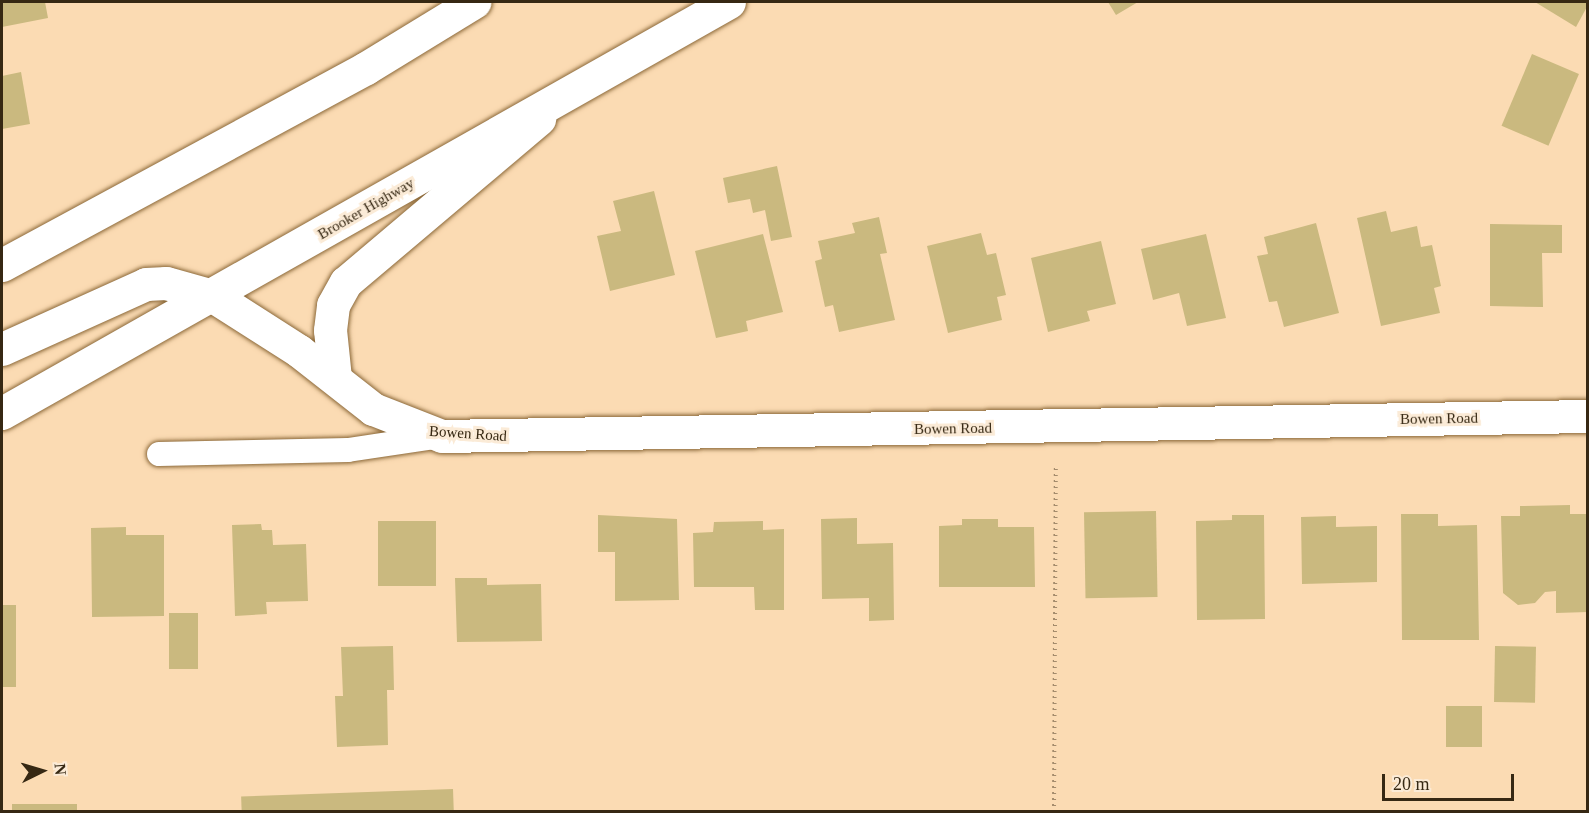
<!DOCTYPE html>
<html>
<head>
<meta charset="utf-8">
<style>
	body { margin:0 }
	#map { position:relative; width:1589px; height:813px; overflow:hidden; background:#fbdbb3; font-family:Georgia,serif }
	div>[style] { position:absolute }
	.building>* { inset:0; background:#cab97f; transform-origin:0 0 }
	.path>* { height:4px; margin-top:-2px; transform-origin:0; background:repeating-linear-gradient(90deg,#a38b6c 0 1.5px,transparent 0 6px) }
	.roads { filter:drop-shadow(0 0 2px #8b6838) drop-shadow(0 0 2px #8b6838) }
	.lane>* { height:24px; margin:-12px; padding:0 12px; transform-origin:12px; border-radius:12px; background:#fff }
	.street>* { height:33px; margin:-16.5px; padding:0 16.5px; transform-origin:16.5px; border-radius:16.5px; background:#fff }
	.highway>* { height:33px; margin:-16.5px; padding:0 16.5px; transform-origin:16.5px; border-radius:16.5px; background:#fff }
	span { translate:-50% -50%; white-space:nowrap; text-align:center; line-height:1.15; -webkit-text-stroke:6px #fbebd7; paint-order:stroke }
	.street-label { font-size:15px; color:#362813 }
	.frame { position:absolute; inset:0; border:3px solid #362813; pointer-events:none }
	.north { position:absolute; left:12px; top:741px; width:60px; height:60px; -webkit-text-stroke:4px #fbebd7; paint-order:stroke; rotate:85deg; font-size:16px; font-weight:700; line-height:24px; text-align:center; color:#362813 }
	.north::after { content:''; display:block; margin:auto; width:21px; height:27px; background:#362813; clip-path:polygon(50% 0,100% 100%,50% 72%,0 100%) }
	.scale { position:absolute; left:1382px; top:774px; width:132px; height:27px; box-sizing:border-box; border:3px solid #362813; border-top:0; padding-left:8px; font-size:18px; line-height:21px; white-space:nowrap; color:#362813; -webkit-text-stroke:4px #fbebd7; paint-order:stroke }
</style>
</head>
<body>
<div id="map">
	<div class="building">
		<div style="clip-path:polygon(2px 2px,45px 2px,48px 18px,2px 27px)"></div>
		<div style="clip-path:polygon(1108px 2px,1138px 2px,1116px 15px)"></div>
		<div style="clip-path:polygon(1535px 2px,1588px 2px,1588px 5px,1576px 27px)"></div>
		<div style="left:1532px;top:54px;width:51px;height:78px;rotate:23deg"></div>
		<div style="clip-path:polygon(21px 72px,30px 124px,2px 129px,2px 76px)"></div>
		<div style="clip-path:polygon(777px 166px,792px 237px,771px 241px,765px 210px,753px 213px,750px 199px,728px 203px,723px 178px)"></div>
		<div style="clip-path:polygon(654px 191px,675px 275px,610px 291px,597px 236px,621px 231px,613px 201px)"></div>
		<div style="clip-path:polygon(1386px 211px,1391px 232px,1417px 226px,1421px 247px,1432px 245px,1441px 286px,1434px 288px,1440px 313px,1381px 326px,1357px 218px)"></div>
		<div style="clip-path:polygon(879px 217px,887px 253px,880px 254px,895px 320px,839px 332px,833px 305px,825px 307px,815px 261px,822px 259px,818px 241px,855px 233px,852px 223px)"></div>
		<div style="clip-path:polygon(1316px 223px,1339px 313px,1284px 327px,1277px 301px,1269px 302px,1257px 256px,1268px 254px,1264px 237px)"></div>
		<div style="clip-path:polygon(1490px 224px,1562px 225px,1562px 253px,1542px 253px,1543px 307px,1490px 306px)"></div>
		<div style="clip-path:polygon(981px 233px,987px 255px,996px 253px,1006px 295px,997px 297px,1002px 320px,948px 333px,927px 246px)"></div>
		<div style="clip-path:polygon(763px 234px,783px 312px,746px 321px,748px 331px,716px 338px,695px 251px)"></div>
		<div style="clip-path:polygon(1206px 234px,1226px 318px,1187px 326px,1179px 293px,1153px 300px,1141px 249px)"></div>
		<div style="clip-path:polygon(1101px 241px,1116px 304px,1087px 311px,1090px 321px,1048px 332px,1031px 258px)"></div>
		<div style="clip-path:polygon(1570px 505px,1570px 514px,1588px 514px,1588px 612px,1556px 613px,1556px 591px,1545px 592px,1535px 603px,1518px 605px,1503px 593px,1501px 516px,1520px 516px,1520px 506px)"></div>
		<div style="left:1156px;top:511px;width:86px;height:72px;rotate:89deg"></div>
		<div style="clip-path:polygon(1401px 514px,1438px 514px,1438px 526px,1477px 525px,1479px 640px,1402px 640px)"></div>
		<div style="clip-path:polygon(598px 515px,677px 519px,679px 600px,615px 601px,615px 552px,598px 552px)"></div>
		<div style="clip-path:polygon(1232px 515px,1264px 515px,1265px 619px,1197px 620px,1196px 521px,1232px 520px)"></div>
		<div style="clip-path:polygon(1336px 516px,1336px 527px,1377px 526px,1377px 582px,1302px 584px,1301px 517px)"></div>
		<div style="clip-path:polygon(857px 518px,857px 544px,893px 543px,894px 620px,869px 621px,869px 598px,822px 599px,821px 519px)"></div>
		<div style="clip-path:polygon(962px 519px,998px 519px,998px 527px,1034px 527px,1035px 587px,939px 587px,939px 526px,962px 525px)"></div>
		<div style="left:378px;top:521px;width:58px;height:65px"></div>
		<div style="clip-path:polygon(763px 521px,763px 530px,784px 529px,784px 610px,755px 610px,754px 587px,694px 587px,693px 533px,713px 532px,714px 522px)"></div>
		<div style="clip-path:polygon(261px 524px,262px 530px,272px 530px,273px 545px,306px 544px,308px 601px,266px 602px,267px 614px,235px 616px,232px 525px)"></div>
		<div style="clip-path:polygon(126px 527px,126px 535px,164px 535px,164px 616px,92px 617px,91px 528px)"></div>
		<div style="clip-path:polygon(455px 578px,487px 578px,487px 585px,541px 584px,542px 641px,457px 642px)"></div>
		<div style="left:2px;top:605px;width:14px;height:82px"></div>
		<div style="left:169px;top:613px;width:29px;height:56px"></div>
		<div style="clip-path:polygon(393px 646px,394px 690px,387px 690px,388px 745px,337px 747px,335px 696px,343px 696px,341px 647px)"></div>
		<div style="left:1495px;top:646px;width:41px;height:56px;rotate:1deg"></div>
		<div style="left:1482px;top:706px;width:41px;height:36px;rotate:90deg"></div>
		<div style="left:453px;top:789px;width:23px;height:212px;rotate:88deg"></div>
		<div style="left:12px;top:804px;width:65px;height:8px"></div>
	</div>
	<div class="path">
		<div style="left:1054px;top:812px;width:348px;rotate:-89.7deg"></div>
	</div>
	<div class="roads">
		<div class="lane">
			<div style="left:159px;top:454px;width:189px;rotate:-1.2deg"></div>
			<div style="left:348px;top:450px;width:95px;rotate:-8.5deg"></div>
		</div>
		<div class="street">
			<div style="left:213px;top:296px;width:102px;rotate:32.6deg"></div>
			<div style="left:299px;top:351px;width:94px;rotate:38.1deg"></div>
			<div style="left:373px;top:409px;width:74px;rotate:21.4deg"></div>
			<div style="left:442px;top:436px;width:1146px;rotate:-1deg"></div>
			<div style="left:335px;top:378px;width:48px;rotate:-95.9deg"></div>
			<div style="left:330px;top:330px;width:25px;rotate:-83deg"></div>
			<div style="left:333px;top:305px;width:26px;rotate:-61deg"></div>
			<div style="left:346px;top:282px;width:253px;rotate:-40.2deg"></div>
		</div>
		<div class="highway">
			<div style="left:2px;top:265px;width:414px;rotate:-28.4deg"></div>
			<div style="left:366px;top:68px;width:127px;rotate:-31.4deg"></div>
			<div style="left:2px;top:349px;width:158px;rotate:-24.3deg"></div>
			<div style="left:146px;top:284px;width:20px;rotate:-3deg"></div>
			<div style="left:166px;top:283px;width:49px;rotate:15.5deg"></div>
			<div style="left:2px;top:413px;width:835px;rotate:-29.48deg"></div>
		</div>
	</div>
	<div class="street-label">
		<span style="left:366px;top:209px;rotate:-30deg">Brooker Highway</span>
		<span style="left:1439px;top:419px;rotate:-1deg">Bowen Road</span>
		<span style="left:953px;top:429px;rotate:-1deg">Bowen Road</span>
		<span style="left:468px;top:434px;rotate:4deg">Bowen Road</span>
	</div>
	<div class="frame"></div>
	<div class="north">N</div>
	<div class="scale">20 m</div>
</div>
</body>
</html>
